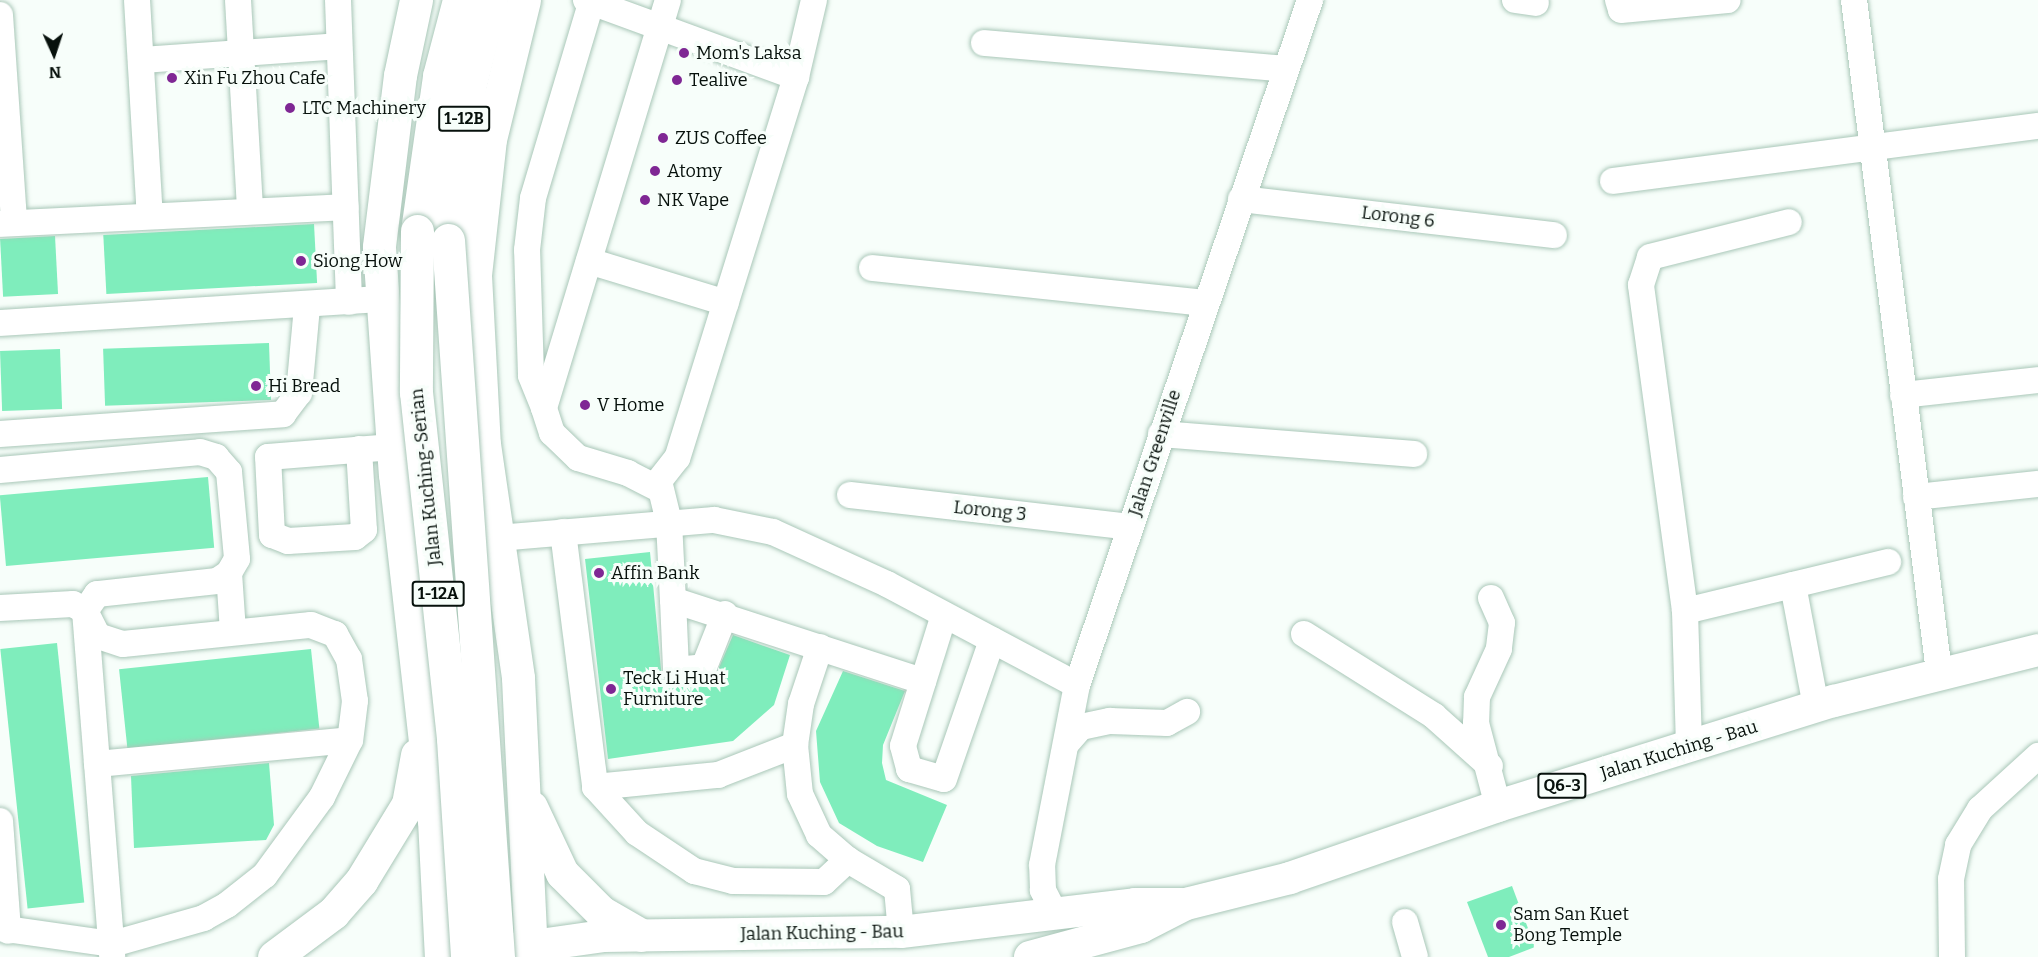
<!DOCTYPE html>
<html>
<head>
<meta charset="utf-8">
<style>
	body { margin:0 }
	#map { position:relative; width:2038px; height:957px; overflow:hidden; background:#f7fefa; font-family:Bitter,serif }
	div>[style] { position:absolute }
	.building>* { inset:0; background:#7fedbc; transform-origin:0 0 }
	.roads { filter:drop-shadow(0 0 2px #a9c7b8) drop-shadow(0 0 2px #a9c7b8) }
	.minor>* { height:26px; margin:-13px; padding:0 13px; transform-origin:13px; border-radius:13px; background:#fff }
	.major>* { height:32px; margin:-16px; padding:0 16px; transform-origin:16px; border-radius:16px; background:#fff }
	.highway>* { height:33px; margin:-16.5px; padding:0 16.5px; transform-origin:16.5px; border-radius:16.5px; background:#fff }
	.bridges { filter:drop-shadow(0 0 2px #a9c7b8) drop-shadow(0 0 2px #a9c7b8) }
	.highway-bridge>* { height:33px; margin:-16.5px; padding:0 16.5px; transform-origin:16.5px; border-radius:16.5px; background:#fff }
	.dots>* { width:16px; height:16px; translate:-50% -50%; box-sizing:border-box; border:3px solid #f7fefa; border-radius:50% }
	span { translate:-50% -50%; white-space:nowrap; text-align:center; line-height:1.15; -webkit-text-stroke:6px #f7fefa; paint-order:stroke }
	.shield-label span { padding:2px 4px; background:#f7fefa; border:2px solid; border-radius:4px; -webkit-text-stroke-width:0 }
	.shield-label { font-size:16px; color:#07110c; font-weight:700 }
	.poi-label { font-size:18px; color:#07110c }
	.left { translate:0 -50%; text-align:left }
	.street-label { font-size:18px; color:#07110c }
	.north { position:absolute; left:24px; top:24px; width:60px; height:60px; -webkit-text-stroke:4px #f7fefa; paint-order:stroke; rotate:177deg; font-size:16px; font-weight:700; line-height:24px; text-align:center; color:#07110c }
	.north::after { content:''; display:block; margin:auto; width:21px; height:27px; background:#07110c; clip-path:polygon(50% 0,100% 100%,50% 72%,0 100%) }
</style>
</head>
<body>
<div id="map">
	<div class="building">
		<div style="left:314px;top:224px;width:59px;height:211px;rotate:87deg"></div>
		<div style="left:55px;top:236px;width:58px;height:55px;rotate:87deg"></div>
		<div style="left:269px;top:343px;width:57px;height:166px;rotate:88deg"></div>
		<div style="left:60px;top:349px;width:60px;height:60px;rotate:88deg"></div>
		<div style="left:208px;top:477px;width:71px;height:209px;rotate:85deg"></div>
		<div style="clip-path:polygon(650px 552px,663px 690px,714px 679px,733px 635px,790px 655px,774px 705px,733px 741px,608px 759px,585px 559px)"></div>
		<div style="left:57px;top:643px;width:261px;height:57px;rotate:84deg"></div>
		<div style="left:311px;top:649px;width:80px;height:193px;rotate:84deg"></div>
		<div style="clip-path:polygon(843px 671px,905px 691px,883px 745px,882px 763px,886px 780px,947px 805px,923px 862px,877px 846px,839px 823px,820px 782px,816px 731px)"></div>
		<div style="clip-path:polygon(269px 763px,274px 825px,266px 840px,134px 848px,131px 776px)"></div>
		<div style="clip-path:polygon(1512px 886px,1535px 947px,1509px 957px,1488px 957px,1467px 902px)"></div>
	</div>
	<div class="roads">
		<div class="minor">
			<div style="left:137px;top:0;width:216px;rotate:86.6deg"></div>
			<div style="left:238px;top:0;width:211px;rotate:86.7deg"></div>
			<div style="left:338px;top:0;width:302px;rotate:87.9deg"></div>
			<div style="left:586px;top:0;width:224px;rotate:20.1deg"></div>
			<div style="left:814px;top:0;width:79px;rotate:103.2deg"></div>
			<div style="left:796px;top:77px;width:399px;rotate:107.3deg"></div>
			<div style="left:677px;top:458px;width:29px;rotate:128deg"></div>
			<div style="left:659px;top:481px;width:42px;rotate:76.3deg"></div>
			<div style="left:669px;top:522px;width:78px;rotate:87.1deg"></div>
			<div style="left:673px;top:600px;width:263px;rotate:18deg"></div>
			<div style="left:1515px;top:0;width:21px;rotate:8deg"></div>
			<div style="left:1618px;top:0;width:10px;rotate:73deg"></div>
			<div style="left:1621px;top:10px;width:107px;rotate:-5.3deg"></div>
			<div style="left:1854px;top:0;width:677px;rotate:82.79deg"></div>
			<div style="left:0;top:15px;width:208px;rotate:86.1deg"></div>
			<div style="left:984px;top:43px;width:302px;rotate:4.9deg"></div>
			<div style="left:141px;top:60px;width:198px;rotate:-4deg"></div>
			<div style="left:1613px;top:181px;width:429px;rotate:-7.4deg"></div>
			<div style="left:1241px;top:199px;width:315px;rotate:6.6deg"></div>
			<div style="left:0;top:224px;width:346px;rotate:-2.8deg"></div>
			<div style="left:589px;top:261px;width:143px;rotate:17deg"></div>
			<div style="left:872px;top:268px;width:334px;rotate:6deg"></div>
			<div style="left:0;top:323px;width:384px;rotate:-3.6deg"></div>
			<div style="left:1903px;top:395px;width:136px;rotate:-6.3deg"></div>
			<div style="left:544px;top:408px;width:35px;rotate:-112deg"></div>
			<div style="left:531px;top:375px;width:125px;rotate:-91.8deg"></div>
			<div style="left:527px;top:250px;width:52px;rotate:-83.4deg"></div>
			<div style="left:533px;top:198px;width:207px;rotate:-73.4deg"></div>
			<div style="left:0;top:434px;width:284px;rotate:-4deg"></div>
			<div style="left:283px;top:414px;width:26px;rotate:-53deg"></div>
			<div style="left:299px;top:393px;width:87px;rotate:-84.7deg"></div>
			<div style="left:1161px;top:434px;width:254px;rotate:4.5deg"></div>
			<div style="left:359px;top:449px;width:81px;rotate:86.5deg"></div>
			<div style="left:364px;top:530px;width:11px;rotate:142deg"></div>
			<div style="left:355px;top:537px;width:67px;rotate:176.6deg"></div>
			<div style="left:288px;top:541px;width:17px;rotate:-159deg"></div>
			<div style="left:272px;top:535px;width:78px;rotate:-92.9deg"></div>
			<div style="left:268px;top:457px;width:125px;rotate:-4.6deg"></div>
			<div style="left:0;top:470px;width:201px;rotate:-5.1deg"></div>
			<div style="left:200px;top:452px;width:17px;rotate:17deg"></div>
			<div style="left:216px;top:457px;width:20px;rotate:49deg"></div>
			<div style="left:229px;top:472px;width:87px;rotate:84.7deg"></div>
			<div style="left:237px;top:559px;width:16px;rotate:120deg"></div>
			<div style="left:229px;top:573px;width:14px;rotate:146deg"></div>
			<div style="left:217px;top:581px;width:121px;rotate:173.8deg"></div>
			<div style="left:97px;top:594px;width:21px;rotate:125deg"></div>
			<div style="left:85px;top:611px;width:347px;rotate:85.5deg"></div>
			<div style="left:657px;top:488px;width:33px;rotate:-153deg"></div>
			<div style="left:628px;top:473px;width:52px;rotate:-163.3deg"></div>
			<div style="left:578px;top:458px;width:36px;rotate:-136deg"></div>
			<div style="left:552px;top:433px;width:26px;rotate:-108deg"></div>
			<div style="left:544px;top:408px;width:426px;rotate:-73.1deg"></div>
			<div style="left:850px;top:495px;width:282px;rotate:6.5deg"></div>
			<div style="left:1916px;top:497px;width:123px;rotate:-6.1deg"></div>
			<div style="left:563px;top:532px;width:257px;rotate:82.8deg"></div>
			<div style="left:595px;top:787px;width:62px;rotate:47.6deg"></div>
			<div style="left:637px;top:833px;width:69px;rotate:33.7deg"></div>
			<div style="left:694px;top:871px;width:40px;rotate:14.4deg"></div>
			<div style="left:733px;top:881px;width:91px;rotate:0.6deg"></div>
			<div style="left:824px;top:882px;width:33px;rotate:-43deg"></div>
			<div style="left:498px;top:538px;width:217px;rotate:-4.8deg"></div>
			<div style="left:714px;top:520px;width:60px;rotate:11.5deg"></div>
			<div style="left:773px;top:532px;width:125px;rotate:24.5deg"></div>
			<div style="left:887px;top:584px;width:215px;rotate:28deg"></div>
			<div style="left:229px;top:573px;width:58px;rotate:86.1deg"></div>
			<div style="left:1793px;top:585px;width:124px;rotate:79.3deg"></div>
			<div style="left:1491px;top:598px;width:27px;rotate:66deg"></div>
			<div style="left:1502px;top:623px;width:26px;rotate:97deg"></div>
			<div style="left:1499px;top:649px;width:53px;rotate:114.6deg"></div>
			<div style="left:1477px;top:697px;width:26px;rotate:92deg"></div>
			<div style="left:1476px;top:723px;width:86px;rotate:75.2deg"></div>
			<div style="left:673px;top:600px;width:70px;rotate:87.5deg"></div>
			<div style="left:676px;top:670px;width:28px;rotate:-6deg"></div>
			<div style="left:704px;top:667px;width:57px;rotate:-68.4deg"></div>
			<div style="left:0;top:608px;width:73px;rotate:-3.1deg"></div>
			<div style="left:73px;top:604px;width:14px;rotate:30deg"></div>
			<div style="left:85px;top:611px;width:28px;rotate:63deg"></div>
			<div style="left:98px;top:636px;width:26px;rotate:18deg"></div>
			<div style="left:123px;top:644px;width:189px;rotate:-5.8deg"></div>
			<div style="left:311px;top:625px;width:26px;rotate:21deg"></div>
			<div style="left:335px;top:634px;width:29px;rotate:61deg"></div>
			<div style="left:349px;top:659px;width:42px;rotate:81.9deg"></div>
			<div style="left:355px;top:701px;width:39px;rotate:97deg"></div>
			<div style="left:350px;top:740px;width:64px;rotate:116.2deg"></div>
			<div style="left:322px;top:797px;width:97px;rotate:126.2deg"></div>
			<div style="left:265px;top:875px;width:48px;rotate:141.7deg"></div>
			<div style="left:227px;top:905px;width:26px;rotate:151deg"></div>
			<div style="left:204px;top:918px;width:96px;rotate:164.2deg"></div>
			<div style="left:112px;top:944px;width:113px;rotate:-171.9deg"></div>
			<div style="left:1685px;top:611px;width:209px;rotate:-13.6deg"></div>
			<div style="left:944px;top:615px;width:137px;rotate:107.4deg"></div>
			<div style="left:903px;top:746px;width:24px;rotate:75deg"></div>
			<div style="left:909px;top:769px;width:36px;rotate:16deg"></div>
			<div style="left:944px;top:779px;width:147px;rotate:-70.9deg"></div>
			<div style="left:1304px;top:634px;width:154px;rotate:32.2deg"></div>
			<div style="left:1434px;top:716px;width:75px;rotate:41.8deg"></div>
			<div style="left:820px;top:647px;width:60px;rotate:108.4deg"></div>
			<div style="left:801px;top:704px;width:41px;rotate:98.3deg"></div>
			<div style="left:795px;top:745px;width:49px;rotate:84.2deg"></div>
			<div style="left:800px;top:794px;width:45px;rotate:65.1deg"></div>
			<div style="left:819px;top:835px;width:38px;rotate:41deg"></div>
			<div style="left:848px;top:860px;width:57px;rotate:30.6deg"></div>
			<div style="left:897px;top:889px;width:43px;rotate:84.7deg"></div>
			<div style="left:1066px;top:744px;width:23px;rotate:-49deg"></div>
			<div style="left:1081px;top:727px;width:30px;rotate:-12deg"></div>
			<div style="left:1110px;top:721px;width:57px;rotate:2deg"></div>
			<div style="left:1167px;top:723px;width:23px;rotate:-29deg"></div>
			<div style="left:1689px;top:746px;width:135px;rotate:-91.7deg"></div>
			<div style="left:1685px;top:611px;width:329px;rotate:-97.7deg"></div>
			<div style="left:1641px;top:285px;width:29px;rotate:-72deg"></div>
			<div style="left:1650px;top:257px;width:143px;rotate:-14.1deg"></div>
			<div style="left:97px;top:764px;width:254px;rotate:-5.4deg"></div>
			<div style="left:595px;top:787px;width:124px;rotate:-5.6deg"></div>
			<div style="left:718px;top:775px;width:83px;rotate:-21.3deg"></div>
			<div style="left:0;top:821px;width:110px;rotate:85.8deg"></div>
			<div style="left:1055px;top:914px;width:27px;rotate:-117deg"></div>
			<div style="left:1043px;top:890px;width:25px;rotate:-92deg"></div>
			<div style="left:1042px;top:865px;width:183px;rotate:-79deg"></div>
			<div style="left:1077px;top:685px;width:724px;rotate:-71.21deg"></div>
			<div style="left:1405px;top:922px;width:36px;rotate:74deg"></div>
			<div style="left:1952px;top:957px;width:78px;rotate:-90.7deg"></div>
			<div style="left:1951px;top:879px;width:35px;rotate:-78deg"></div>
			<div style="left:1958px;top:845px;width:42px;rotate:-58.6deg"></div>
			<div style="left:1980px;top:809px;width:79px;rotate:-42.4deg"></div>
		</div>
		<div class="major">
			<div style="left:470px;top:955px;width:134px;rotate:-8.1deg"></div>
			<div style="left:603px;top:936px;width:298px;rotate:-0.8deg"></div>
			<div style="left:901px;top:932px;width:236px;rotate:-6.8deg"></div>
			<div style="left:1135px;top:904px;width:47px"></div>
			<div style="left:1030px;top:957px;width:115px;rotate:-15.1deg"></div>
			<div style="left:1141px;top:927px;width:51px;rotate:-27.1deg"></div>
			<div style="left:1186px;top:904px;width:107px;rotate:-14deg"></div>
			<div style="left:1290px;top:878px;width:220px;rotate:-19.1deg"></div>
			<div style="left:1498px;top:806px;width:352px;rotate:-17.4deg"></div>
			<div style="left:1834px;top:701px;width:210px;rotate:-14deg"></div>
		</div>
		<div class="highway">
			<div style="left:416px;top:0;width:77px;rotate:102deg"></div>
			<div style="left:400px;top:75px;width:173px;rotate:97deg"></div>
			<div style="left:379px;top:247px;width:228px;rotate:86deg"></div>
			<div style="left:395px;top:474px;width:348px;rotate:83.6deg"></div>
			<div style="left:434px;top:820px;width:137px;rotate:87.1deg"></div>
			<div style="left:524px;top:0;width:143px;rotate:103.7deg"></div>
			<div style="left:490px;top:139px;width:137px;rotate:96.3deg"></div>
			<div style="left:475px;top:275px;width:169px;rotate:87deg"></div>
			<div style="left:484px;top:444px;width:236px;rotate:81.7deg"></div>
			<div style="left:518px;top:678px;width:279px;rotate:87.3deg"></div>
			<div style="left:417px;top:231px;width:157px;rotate:-81.9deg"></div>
			<div style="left:439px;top:76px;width:79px;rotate:-75.3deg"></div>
			<div style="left:448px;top:240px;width:153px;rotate:-82.1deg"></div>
			<div style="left:469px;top:88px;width:91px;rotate:-76deg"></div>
			<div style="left:531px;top:807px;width:73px;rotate:64.8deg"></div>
			<div style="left:562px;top:873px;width:55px;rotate:45deg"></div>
			<div style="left:601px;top:912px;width:46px;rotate:29.9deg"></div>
			<div style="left:274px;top:957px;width:74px;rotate:-36.7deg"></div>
			<div style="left:333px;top:913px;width:43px;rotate:-48.8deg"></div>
			<div style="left:361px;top:881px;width:90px;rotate:-58.6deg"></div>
			<div style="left:408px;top:804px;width:50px;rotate:-79.6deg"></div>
		</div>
	</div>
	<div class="bridges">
		<div class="highway-bridge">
			<div style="left:417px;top:231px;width:161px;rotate:90.4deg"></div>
			<div style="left:416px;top:392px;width:349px;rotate:83.9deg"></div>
			<div style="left:453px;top:739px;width:218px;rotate:86.3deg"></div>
			<div style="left:448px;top:240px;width:719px;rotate:86.01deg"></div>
		</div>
	</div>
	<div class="dots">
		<div style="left:684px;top:53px;background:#7f2794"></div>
		<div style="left:172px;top:78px;background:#7f2794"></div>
		<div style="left:677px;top:80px;background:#7f2794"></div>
		<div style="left:290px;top:108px;background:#7f2794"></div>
		<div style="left:663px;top:138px;background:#7f2794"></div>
		<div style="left:655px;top:171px;background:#7f2794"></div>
		<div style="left:645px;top:200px;background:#7f2794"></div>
		<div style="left:301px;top:261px;background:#7f2794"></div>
		<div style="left:256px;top:386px;background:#7f2794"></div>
		<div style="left:585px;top:405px;background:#7f2794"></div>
		<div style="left:599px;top:573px;background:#7f2794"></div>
		<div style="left:611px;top:689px;background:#7f2794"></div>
		<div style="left:1501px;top:925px;background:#7f2794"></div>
	</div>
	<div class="shield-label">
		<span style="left:464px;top:119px">1-12B</span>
		<span style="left:438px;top:594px">1-12A</span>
		<span style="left:1562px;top:786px">Q6-3</span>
	</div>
	<div class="poi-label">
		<span class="left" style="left:696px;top:53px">Mom's Laksa</span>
		<span class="left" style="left:184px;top:78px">Xin Fu Zhou Cafe</span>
		<span class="left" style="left:689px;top:80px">Tealive</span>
		<span class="left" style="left:302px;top:108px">LTC Machinery</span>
		<span class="left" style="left:675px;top:138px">ZUS Coffee</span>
		<span class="left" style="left:667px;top:171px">Atomy</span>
		<span class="left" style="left:657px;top:200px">NK Vape</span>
		<span class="left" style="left:313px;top:261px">Siong How</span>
		<span class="left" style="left:268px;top:386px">Hi Bread</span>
		<span class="left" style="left:597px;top:405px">V Home</span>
		<span class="left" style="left:611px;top:573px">Affin Bank</span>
		<span class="left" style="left:623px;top:689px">Teck Li Huat<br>Furniture</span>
		<span class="left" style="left:1513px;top:925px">Sam San Kuet<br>Bong Temple</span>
	</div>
	<div class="street-label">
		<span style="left:1398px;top:217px;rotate:7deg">Lorong 6</span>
		<span style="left:1155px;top:453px;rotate:-72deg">Jalan Greenville</span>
		<span style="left:426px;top:477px;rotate:-96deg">Jalan Kuching-Serian</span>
		<span style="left:990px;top:511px;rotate:6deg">Lorong 3</span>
		<span style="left:1679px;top:750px;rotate:-17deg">Jalan Kuching - Bau</span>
		<span style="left:822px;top:933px;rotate:-1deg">Jalan Kuching - Bau</span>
	</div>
	<div class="north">N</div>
</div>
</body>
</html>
